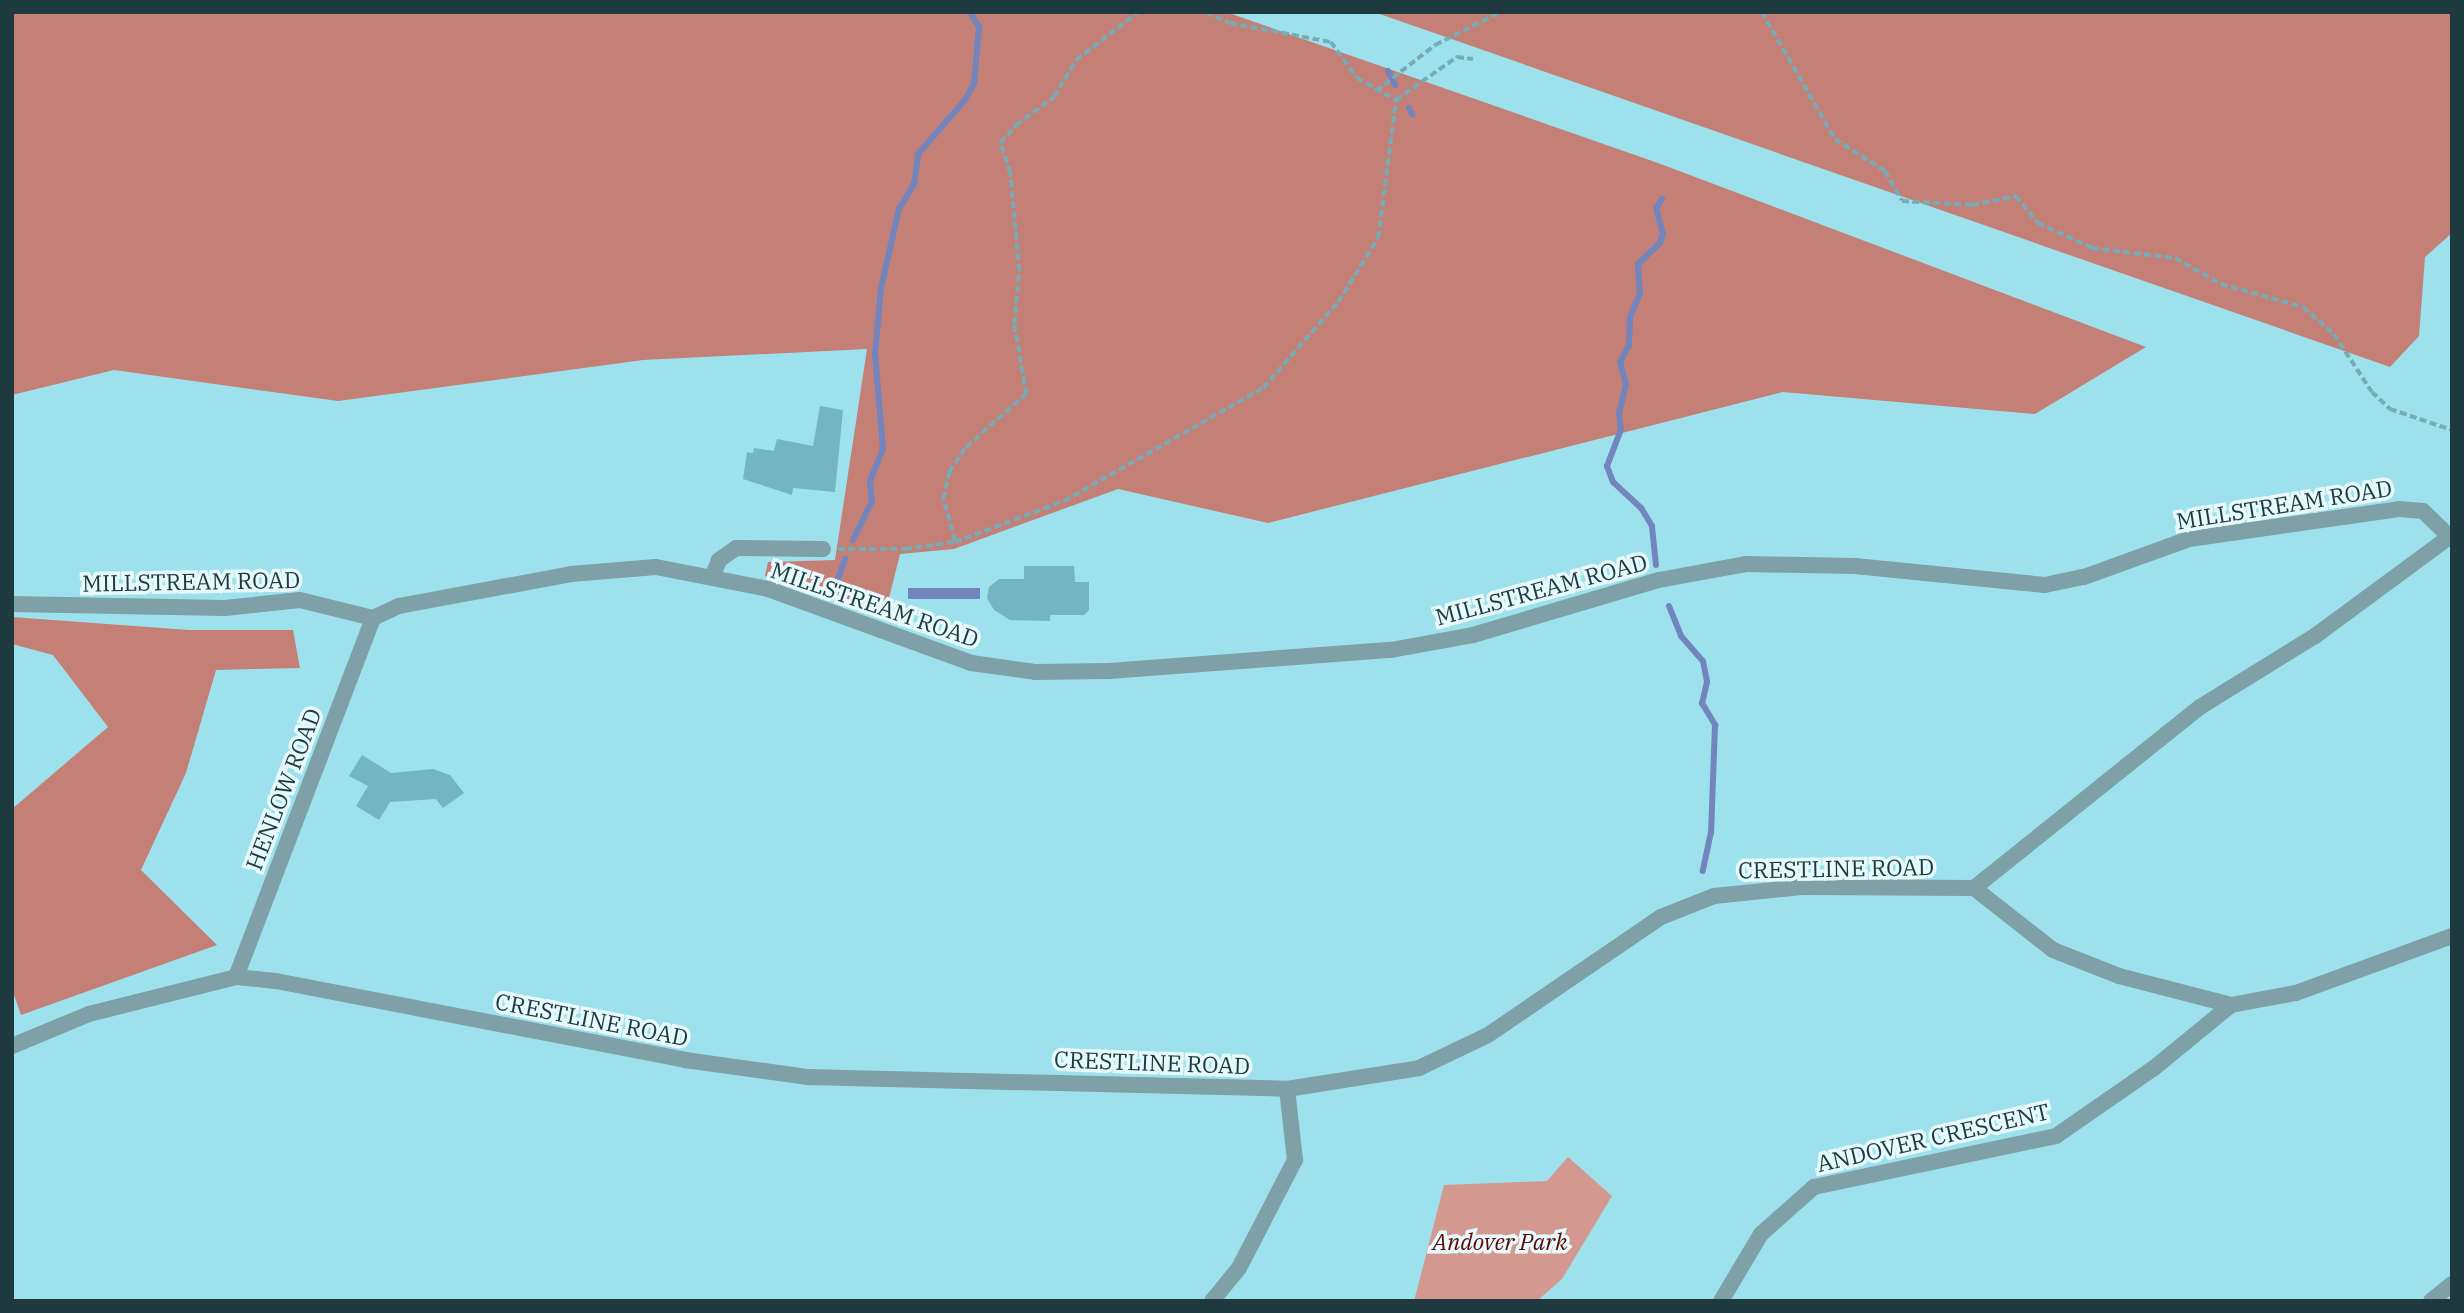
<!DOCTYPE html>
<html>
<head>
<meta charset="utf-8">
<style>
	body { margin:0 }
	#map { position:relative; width:2464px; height:1313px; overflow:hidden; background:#9de1ed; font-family:"IBM Plex Serif",serif }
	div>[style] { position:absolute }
	.green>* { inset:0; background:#d39990 }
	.forest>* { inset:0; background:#c48076 }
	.water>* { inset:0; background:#7285bc; transform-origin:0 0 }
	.stream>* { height:6px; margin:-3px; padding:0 3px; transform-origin:3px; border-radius:3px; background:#7285bc }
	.building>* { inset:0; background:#73b6c2 }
	.path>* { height:3.5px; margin-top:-1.75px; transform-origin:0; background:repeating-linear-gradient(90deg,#75acb6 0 7px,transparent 0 10.5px) }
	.street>* { height:16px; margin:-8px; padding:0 8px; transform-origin:8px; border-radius:8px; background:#7ea0a6 }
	span { translate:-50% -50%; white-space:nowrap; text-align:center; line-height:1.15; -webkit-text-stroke:7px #e6f9fd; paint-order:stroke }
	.street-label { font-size:23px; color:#1e3a3f }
	.park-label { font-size:23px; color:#5c0804; font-style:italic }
	.frame { position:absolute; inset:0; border:14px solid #1e3a3f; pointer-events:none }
</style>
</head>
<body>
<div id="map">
	<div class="green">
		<div style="clip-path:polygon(1568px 1157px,1612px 1196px,1562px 1279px,1537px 1301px,1414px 1301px,1444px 1185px,1547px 1181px)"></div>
	</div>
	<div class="forest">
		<div style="clip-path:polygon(12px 12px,1226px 12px,1658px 163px,2146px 347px,2035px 414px,1783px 392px,1268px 523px,1118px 489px,954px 549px,900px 554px,884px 618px,765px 576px,768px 562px,835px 560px,867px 349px,643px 360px,338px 401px,114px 370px,12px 395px)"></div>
		<div style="clip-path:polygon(1374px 12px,2452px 12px,2452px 233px,2425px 257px,2419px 336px,2390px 367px)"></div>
		<div style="clip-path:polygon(12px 617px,189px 630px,293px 630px,300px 668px,216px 670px,186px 773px,141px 870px,217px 945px,21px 1015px,12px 989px,12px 809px,108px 727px,53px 655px,12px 644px)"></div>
	</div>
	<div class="water">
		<div style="left:908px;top:588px;width:72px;height:11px"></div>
	</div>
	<div class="stream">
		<div style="left:1388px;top:71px;width:16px;rotate:63deg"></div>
		<div style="left:1409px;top:108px;width:7px;rotate:63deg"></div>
		<div style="left:853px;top:540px;width:43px;rotate:-64deg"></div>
		<div style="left:872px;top:501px;width:20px;rotate:-96deg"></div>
		<div style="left:870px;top:481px;width:35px;rotate:-68deg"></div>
		<div style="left:883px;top:449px;width:95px;rotate:-94.8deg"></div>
		<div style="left:875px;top:354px;width:66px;rotate:-84.8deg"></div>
		<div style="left:881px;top:288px;width:81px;rotate:-77.2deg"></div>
		<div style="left:899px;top:209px;width:29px;rotate:-59deg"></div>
		<div style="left:914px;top:184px;width:30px;rotate:-82deg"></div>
		<div style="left:918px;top:154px;width:72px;rotate:-49deg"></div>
		<div style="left:965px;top:100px;width:18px;rotate:-61deg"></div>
		<div style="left:974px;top:84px;width:57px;rotate:-85deg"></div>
		<div style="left:979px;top:27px;width:17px;rotate:-121deg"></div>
		<div style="left:1656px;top:565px;width:39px;rotate:-96deg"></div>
		<div style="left:1652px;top:526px;width:21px;rotate:-121deg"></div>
		<div style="left:1641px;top:508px;width:38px;rotate:-137deg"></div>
		<div style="left:1613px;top:482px;width:17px;rotate:-111deg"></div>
		<div style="left:1607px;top:466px;width:39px;rotate:-69deg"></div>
		<div style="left:1621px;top:430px;width:16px;rotate:-97deg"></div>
		<div style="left:1619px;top:414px;width:31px;rotate:-77deg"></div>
		<div style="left:1626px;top:384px;width:23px;rotate:-105deg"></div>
		<div style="left:1620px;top:362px;width:19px;rotate:-62deg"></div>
		<div style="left:1629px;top:345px;width:28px;rotate:-88deg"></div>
		<div style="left:1630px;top:317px;width:25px;rotate:-67deg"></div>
		<div style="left:1640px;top:294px;width:30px;rotate:-94deg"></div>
		<div style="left:1638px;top:264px;width:30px;rotate:-44deg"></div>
		<div style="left:1660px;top:243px;width:9px;rotate:-72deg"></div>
		<div style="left:1663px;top:234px;width:27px;rotate:-105deg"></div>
		<div style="left:1656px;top:208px;width:11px;rotate:-56deg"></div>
		<div style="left:835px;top:587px;width:30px;rotate:-70deg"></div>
		<div style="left:1669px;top:606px;width:32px;rotate:68deg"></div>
		<div style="left:1681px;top:636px;width:33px;rotate:49deg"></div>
		<div style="left:1703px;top:661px;width:21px;rotate:79deg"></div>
		<div style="left:1707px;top:682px;width:22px;rotate:103deg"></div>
		<div style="left:1702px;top:703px;width:26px;rotate:59deg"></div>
		<div style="left:1715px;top:725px;width:107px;rotate:92.1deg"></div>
		<div style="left:1711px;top:832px;width:40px;rotate:102deg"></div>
	</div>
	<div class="building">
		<div style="clip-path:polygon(820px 406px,843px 410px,835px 492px,793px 488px,792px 495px,743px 479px,747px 452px,753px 453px,754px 448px,774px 451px,777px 439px,813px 446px)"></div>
		<div style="clip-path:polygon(1024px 566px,1074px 566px,1075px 582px,1089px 582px,1089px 610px,1084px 615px,1050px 615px,1050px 621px,1010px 620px,994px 610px,987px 598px,989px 587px,999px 579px,1024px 579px)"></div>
		<div style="clip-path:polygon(362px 755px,391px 773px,433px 769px,450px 775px,464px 793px,443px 808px,436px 799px,390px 802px,379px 820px,356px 806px,368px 786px,349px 776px)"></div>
	</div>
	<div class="path">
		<div style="left:1206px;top:12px;width:26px;rotate:25deg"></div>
		<div style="left:1230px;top:23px;width:103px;rotate:10.7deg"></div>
		<div style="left:1331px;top:42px;width:44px;rotate:54.2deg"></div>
		<div style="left:1357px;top:78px;width:45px;rotate:29.4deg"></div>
		<div style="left:1762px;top:12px;width:146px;rotate:60.1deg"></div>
		<div style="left:1835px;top:139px;width:59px;rotate:32.6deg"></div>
		<div style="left:1885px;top:171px;width:34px;rotate:60deg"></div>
		<div style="left:1902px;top:201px;width:70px;rotate:3.3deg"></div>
		<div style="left:1972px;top:205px;width:45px;rotate:-11.6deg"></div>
		<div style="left:2016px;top:196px;width:35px;rotate:51deg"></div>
		<div style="left:2038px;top:223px;width:60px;rotate:24.8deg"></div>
		<div style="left:2092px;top:248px;width:84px;rotate:6.9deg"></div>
		<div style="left:2175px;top:258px;width:53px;rotate:29.5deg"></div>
		<div style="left:2221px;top:284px;width:85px;rotate:15.7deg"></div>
		<div style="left:2303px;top:307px;width:41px;rotate:41.1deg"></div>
		<div style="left:2334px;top:334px;width:69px;rotate:56.8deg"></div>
		<div style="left:2372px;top:392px;width:25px;rotate:43deg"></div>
		<div style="left:2390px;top:409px;width:65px;rotate:18.7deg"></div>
		<div style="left:1376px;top:91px;width:75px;rotate:-37.9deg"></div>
		<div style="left:1435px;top:45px;width:73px;rotate:-26.9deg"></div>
		<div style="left:1396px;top:100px;width:75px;rotate:-35.2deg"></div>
		<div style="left:1457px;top:57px;width:16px;rotate:7deg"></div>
		<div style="left:955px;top:541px;width:44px;rotate:-105.9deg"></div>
		<div style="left:943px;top:499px;width:28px;rotate:-77deg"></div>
		<div style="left:949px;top:472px;width:30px;rotate:-56deg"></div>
		<div style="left:966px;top:447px;width:80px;rotate:-41.5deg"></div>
		<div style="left:1026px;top:394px;width:71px;rotate:-99.7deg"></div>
		<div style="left:1014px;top:324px;width:53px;rotate:-84.6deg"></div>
		<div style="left:1019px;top:271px;width:98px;rotate:-95.2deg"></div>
		<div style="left:1010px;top:173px;width:32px;rotate:-108deg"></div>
		<div style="left:1000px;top:143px;width:24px;rotate:-48deg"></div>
		<div style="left:1016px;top:125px;width:47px;rotate:-36.4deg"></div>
		<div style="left:1054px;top:97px;width:43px;rotate:-59.3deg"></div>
		<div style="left:1076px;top:60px;width:78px;rotate:-37.7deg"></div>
		<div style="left:838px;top:549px;width:67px"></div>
		<div style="left:905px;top:549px;width:50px;rotate:-8deg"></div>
		<div style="left:955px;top:542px;width:116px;rotate:-20.6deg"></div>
		<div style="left:1064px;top:501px;width:229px;rotate:-29.6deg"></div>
		<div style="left:1263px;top:388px;width:114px;rotate:-48.9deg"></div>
		<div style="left:1338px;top:302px;width:75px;rotate:-58deg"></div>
		<div style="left:1378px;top:238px;width:139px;rotate:-82.6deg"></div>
	</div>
	<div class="street">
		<div style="left:713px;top:575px;width:16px;rotate:-68deg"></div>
		<div style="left:719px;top:560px;width:21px;rotate:-35deg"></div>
		<div style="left:736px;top:548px;width:87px;rotate:0.7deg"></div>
		<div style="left:12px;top:604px;width:213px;rotate:1.1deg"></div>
		<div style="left:225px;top:608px;width:75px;rotate:-6.1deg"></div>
		<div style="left:300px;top:600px;width:75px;rotate:13.9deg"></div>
		<div style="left:373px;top:618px;width:29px;rotate:-25deg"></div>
		<div style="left:399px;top:606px;width:175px;rotate:-10.5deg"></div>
		<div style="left:571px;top:574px;width:85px;rotate:-4.7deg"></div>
		<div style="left:656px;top:567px;width:114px;rotate:11.1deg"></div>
		<div style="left:768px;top:589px;width:216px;rotate:20deg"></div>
		<div style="left:971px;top:663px;width:66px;rotate:7.9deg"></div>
		<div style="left:1036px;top:672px;width:73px;rotate:-0.8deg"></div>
		<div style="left:1109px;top:671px;width:283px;rotate:-4.3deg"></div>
		<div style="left:1391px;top:650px;width:83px;rotate:-10.4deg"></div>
		<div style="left:1473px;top:635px;width:194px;rotate:-16.5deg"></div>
		<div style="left:1659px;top:580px;width:88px;rotate:-10.4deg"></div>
		<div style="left:1746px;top:564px;width:109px;rotate:1.1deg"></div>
		<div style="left:1855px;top:566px;width:191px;rotate:5.7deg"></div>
		<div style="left:2045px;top:585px;width:40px;rotate:-12deg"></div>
		<div style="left:2084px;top:577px;width:112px;rotate:-19.9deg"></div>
		<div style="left:2189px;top:539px;width:212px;rotate:-8.1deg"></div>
		<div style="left:2399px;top:509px;width:24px;rotate:5deg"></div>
		<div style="left:2423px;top:511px;width:37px;rotate:44deg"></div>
		<div style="left:1974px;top:888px;width:290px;rotate:-38.7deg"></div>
		<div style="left:2200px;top:707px;width:135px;rotate:-31.7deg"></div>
		<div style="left:2315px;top:636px;width:170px;rotate:-36.4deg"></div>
		<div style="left:236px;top:977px;width:384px;rotate:-69.1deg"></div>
		<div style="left:12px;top:1046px;width:83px;rotate:-22.6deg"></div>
		<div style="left:89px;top:1014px;width:152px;rotate:-14.1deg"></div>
		<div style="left:236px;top:977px;width:40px;rotate:5.7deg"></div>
		<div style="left:276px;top:981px;width:417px;rotate:10.9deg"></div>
		<div style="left:685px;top:1060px;width:123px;rotate:7.9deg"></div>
		<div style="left:807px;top:1077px;width:480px;rotate:1.4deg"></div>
		<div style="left:1287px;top:1089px;width:134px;rotate:-9deg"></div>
		<div style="left:1419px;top:1068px;width:76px;rotate:-25.6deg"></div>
		<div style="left:1488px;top:1035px;width:209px;rotate:-34.3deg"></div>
		<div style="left:1661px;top:917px;width:57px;rotate:-21.6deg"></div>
		<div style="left:1714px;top:896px;width:88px;rotate:-5.8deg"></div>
		<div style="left:1802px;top:887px;width:172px;rotate:0.3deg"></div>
		<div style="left:1974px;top:888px;width:100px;rotate:38.1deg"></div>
		<div style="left:2053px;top:950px;width:71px;rotate:21.5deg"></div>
		<div style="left:2119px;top:976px;width:116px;rotate:14.5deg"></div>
		<div style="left:1212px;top:1301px;width:43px;rotate:-50.7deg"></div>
		<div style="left:1239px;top:1268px;width:122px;rotate:-62.6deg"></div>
		<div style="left:1295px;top:1160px;width:71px;rotate:-96.4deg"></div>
		<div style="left:1721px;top:1301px;width:78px;rotate:-59.2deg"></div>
		<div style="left:1761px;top:1234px;width:71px;rotate:-41.6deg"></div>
		<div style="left:1814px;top:1187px;width:247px;rotate:-11.9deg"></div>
		<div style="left:2056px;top:1136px;width:119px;rotate:-34.8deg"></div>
		<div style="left:2154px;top:1068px;width:99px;rotate:-39.3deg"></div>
		<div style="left:2231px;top:1005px;width:66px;rotate:-10.5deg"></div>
		<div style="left:2296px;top:993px;width:166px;rotate:-20.1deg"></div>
		<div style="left:2431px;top:1301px;width:27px;rotate:-39deg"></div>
	</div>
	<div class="street-label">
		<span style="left:2284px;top:504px;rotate:-9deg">MILLSTREAM ROAD</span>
		<span style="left:191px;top:581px;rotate:-1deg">MILLSTREAM ROAD</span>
		<span style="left:1541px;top:589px;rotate:-15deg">MILLSTREAM ROAD</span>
		<span style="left:875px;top:604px;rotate:19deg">MILLSTREAM ROAD</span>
		<span style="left:283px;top:789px;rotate:-69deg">HENLOW ROAD</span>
		<span style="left:1836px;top:868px;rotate:-1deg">CRESTLINE ROAD</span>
		<span style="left:592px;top:1019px;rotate:11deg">CRESTLINE ROAD</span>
		<span style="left:1152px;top:1062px;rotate:2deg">CRESTLINE ROAD</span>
		<span style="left:1933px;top:1137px;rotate:-13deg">ANDOVER CRESCENT</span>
	</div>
	<div class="park-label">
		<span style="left:1500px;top:1241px">Andover Park</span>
	</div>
	<div class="frame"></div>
</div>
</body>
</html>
